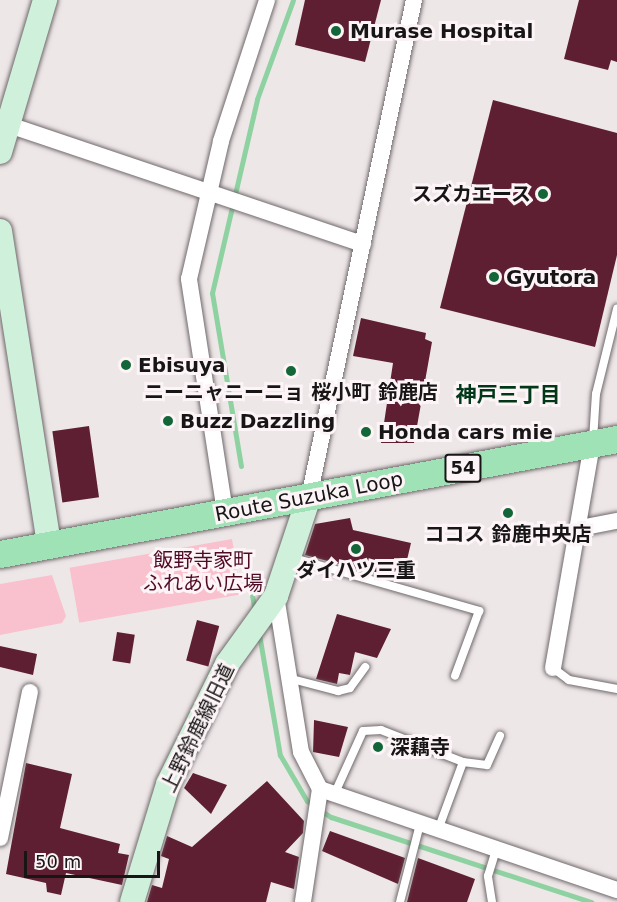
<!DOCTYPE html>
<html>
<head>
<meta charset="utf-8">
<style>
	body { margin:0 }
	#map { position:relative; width:617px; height:902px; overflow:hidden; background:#eee7e8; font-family:"DejaVu Sans","Noto Sans JP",sans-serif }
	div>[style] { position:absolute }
	.green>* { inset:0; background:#f9c1cd; transform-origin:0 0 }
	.stream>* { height:5px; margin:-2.5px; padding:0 2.5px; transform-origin:2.5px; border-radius:2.5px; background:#8fd2a2 }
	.building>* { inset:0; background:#5f1f32; transform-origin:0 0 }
	.roads { filter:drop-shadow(0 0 2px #70696b) drop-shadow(0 0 2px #70696b) }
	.lane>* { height:8px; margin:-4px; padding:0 4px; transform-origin:4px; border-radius:4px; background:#fff }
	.street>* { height:16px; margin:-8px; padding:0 8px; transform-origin:8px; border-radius:8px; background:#fff }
	.secondary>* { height:24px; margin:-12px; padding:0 12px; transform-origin:12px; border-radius:12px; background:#cff0da }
	.primary>* { height:27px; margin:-13.5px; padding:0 13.5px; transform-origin:13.5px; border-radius:13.5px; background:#9fe2b6 }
	.dots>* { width:16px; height:16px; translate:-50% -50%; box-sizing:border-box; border:3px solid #fcf4f6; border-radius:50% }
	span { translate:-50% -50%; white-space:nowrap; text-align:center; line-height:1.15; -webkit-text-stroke:6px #fcf4f6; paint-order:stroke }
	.shield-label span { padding:2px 4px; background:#fcf4f6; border:2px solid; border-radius:4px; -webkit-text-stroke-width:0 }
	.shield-label { font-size:18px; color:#171515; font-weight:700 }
	.poi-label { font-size:20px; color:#171515; font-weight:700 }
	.left { translate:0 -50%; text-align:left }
	.right { translate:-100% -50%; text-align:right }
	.street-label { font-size:20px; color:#171515 }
	.park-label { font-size:20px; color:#500b24 }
	.neighbourhood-label { font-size:21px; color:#003818; font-weight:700 }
	.scale { position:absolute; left:24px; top:851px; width:136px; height:27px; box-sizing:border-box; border:3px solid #171515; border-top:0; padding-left:8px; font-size:18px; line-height:21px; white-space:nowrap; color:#171515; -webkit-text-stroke:4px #fcf4f6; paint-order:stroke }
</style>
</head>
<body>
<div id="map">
	<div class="green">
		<div style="left:232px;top:539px;width:56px;height:165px;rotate:80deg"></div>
		<div style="clip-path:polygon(52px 575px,66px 616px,62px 623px,0 635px,0 584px)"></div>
	</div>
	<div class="stream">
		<div style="left:241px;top:466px;width:175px;rotate:-99.5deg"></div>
		<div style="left:212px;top:293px;width:199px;rotate:-76.9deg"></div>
		<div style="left:257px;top:99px;width:105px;rotate:-70deg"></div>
		<div style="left:248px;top:570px;width:44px;rotate:80.8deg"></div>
		<div style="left:259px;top:634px;width:123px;rotate:80.2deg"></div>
		<div style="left:280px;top:755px;width:53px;rotate:59.6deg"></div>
		<div style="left:307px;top:801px;width:29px;rotate:34deg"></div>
		<div style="left:331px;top:817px;width:274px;rotate:18.1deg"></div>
	</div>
	<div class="building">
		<div style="clip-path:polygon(305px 0,381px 0,365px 62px,295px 45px)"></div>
		<div style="clip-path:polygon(579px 0,617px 0,617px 62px,611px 60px,608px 70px,564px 59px)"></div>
		<div style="clip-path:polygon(493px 100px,617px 133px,617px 255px,595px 347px,440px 308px)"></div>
		<div style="clip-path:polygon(361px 318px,426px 333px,425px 339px,432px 342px,414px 443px,381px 443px,393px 363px,353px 356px)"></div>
		<div style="left:89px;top:426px;width:72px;height:37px;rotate:82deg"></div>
		<div style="clip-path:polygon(350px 518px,353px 530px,411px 543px,402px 581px,305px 555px,315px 524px)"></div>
		<div style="clip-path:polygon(337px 614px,391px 629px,377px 658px,355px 652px,350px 675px,339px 673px,337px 684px,316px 679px)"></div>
		<div style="left:197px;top:620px;width:23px;height:42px;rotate:15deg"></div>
		<div style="left:117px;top:632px;width:18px;height:29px;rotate:9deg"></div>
		<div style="clip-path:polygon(0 646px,37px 654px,33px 675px,0 667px)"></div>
		<div style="clip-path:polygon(314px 720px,348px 727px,339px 757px,313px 752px)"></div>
		<div style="clip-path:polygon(26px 763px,72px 774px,60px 828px,120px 844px,118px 853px,129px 855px,122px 885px,66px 873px,61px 895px,47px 892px,46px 883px,6px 874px)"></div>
		<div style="clip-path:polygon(193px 773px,227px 785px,211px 814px,184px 788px)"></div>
		<div style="clip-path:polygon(267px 781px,304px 821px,303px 833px,285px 852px,299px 857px,294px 889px,271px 882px,266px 902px,147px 902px,152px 885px,162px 888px,169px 859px,161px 856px,167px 836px,192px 847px)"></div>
		<div style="clip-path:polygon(330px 831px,405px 858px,398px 884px,322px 851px)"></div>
		<div style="clip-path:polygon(418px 858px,475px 879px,467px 902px,407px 902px)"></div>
	</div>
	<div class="roads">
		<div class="lane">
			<div style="left:593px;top:440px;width:46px;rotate:-86.3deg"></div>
			<div style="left:596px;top:394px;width:88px;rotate:-76.1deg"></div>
			<div style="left:290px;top:557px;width:197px;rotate:15.9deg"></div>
			<div style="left:479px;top:611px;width:69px;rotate:110.3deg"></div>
			<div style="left:553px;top:668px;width:20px;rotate:37deg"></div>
			<div style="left:569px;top:680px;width:49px;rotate:10.6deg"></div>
			<div style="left:288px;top:678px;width:52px;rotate:14.6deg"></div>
			<div style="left:338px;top:691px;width:12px;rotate:-14deg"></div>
			<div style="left:350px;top:688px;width:26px;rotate:-54deg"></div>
			<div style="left:463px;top:762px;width:24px;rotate:7deg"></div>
			<div style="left:487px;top:765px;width:32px;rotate:-66deg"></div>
			<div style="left:334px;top:795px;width:70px;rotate:-65.6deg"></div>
			<div style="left:363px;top:731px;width:18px;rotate:-3deg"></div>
			<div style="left:381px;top:730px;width:88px;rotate:21.3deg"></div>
			<div style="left:463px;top:762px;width:72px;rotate:110.2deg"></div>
			<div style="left:400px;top:902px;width:81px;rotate:-75.6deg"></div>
			<div style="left:492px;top:902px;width:26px;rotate:-99deg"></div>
			<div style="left:488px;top:876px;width:28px;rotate:-73deg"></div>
		</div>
		<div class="street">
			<div style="left:0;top:122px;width:383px;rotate:18.6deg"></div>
			<div style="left:309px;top:497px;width:508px;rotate:-78.07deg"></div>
			<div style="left:225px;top:512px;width:236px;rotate:-98.8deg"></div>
			<div style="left:189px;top:279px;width:142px;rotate:-76.9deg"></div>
			<div style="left:221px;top:141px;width:148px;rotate:-71.9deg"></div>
			<div style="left:580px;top:528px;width:38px;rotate:-11deg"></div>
			<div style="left:276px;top:596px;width:158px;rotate:80.9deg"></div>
			<div style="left:301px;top:752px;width:42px;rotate:62.8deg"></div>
			<div style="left:320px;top:789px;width:114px;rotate:98.6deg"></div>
			<div style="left:553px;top:668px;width:227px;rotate:-80.1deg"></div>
			<div style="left:320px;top:789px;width:314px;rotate:18.8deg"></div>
			<div style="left:0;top:838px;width:149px;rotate:-78.4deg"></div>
		</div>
		<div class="secondary">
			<div style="left:0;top:152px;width:159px;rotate:-73.5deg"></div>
			<div style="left:0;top:231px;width:318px;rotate:81.1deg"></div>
			<div style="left:132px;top:902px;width:123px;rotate:-73deg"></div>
			<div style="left:168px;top:784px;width:134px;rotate:-63.8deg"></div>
			<div style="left:227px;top:664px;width:84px;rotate:-54.2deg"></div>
			<div style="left:276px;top:596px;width:104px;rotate:-71.6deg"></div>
		</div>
		<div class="primary">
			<div style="left:0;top:554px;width:628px;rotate:-10.56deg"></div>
		</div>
	</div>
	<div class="dots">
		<div style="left:336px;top:31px;background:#136637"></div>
		<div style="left:543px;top:194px;background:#136637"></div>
		<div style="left:494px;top:277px;background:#136637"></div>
		<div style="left:126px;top:365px;background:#136637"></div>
		<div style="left:291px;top:371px;background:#136637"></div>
		<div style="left:168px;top:421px;background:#136637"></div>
		<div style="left:366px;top:432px;background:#136637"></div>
		<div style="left:508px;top:513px;background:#136637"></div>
		<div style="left:356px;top:549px;background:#136637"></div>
		<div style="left:378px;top:747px;background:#136637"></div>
	</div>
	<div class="shield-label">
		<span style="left:463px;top:468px">54</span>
	</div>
	<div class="poi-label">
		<span class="left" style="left:350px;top:31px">Murase Hospital</span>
		<span class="right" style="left:531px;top:194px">スズカエース</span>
		<span class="left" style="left:506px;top:277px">Gyutora</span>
		<span class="left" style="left:138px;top:365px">Ebisuya</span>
		<span style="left:291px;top:392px">ニーニャニーニョ 桜小町 鈴鹿店</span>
		<span class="left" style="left:180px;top:421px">Buzz Dazzling</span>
		<span class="left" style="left:378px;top:432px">Honda cars mie</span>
		<span style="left:508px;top:534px">ココス 鈴鹿中央店</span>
		<span style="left:356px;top:570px">ダイハツ三重</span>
		<span class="left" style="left:390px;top:747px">深藕寺</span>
	</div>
	<div class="street-label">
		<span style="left:309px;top:497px;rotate:-11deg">Route Suzuka Loop</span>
		<span style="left:198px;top:728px;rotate:-64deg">上野鈴鹿線旧道</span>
	</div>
	<div class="park-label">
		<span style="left:203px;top:572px">飯野寺家町<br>ふれあい広場</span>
	</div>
	<div class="neighbourhood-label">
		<span style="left:508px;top:395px">神戸三丁目</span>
	</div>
	<div class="scale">50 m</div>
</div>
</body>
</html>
